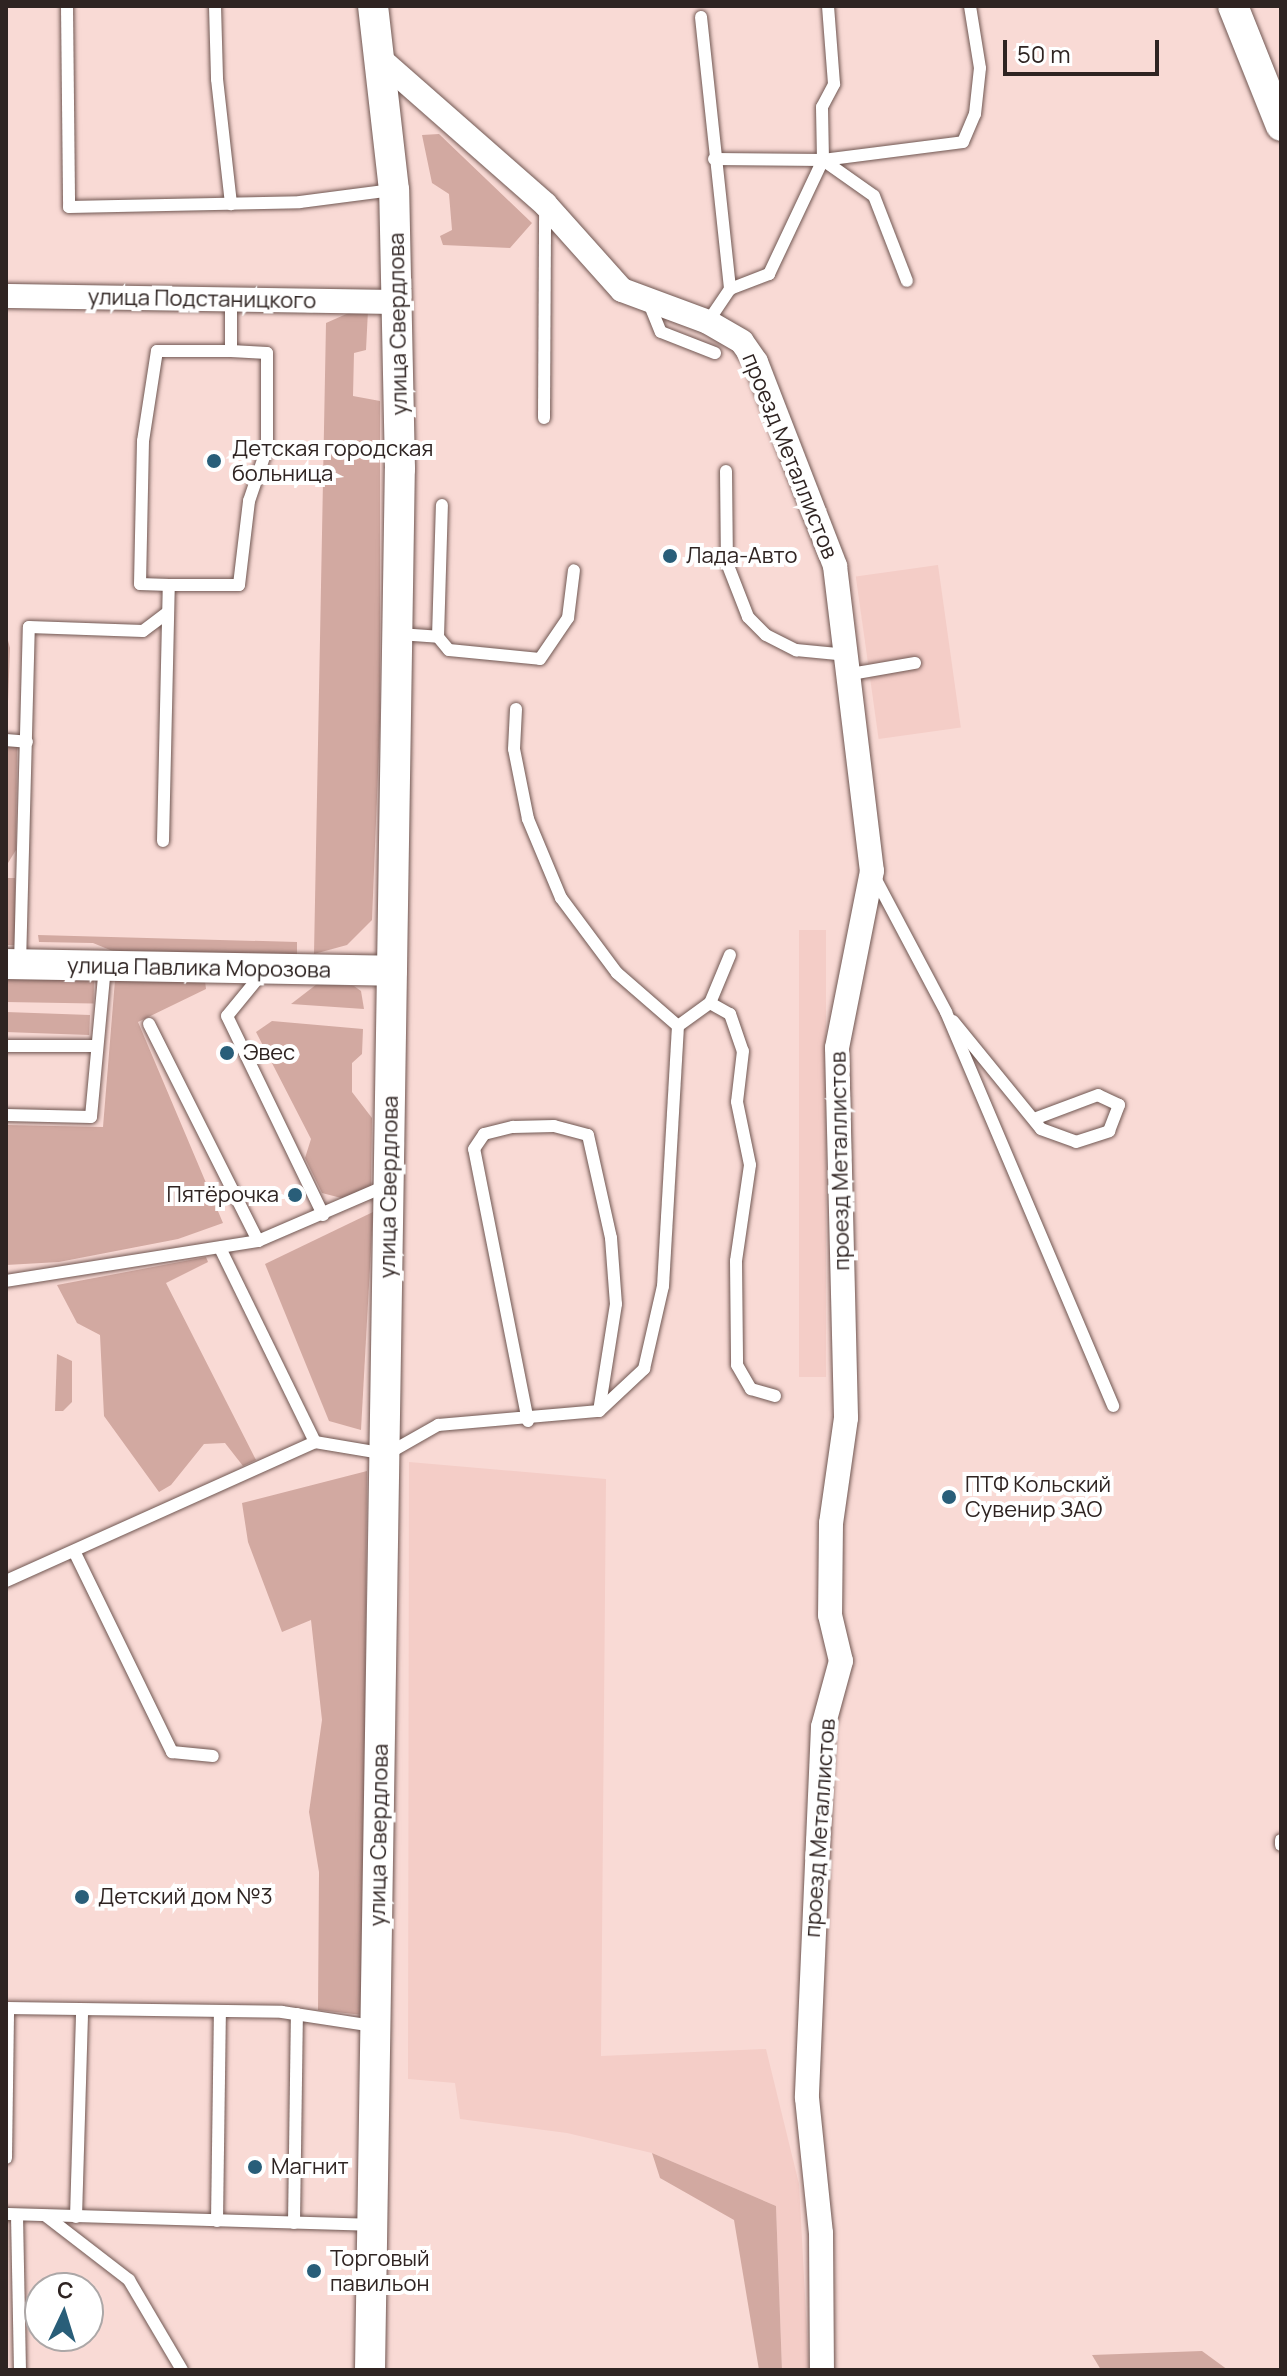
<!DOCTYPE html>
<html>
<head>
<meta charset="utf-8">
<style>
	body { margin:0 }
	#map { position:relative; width:1287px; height:2376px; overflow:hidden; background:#f9dad5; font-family:Manrope,sans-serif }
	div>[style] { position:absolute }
	.built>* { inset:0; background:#f4cdc7; transform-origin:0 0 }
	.green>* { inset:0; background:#d2a9a1; transform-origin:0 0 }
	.roads { filter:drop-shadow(0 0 2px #705752) drop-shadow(0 0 2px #705752) }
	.service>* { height:12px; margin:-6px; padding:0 6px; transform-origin:6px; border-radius:6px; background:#fff }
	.minor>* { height:24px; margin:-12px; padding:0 12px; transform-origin:12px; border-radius:12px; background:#fff }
	.tertiary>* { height:30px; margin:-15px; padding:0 15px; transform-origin:15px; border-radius:15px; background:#fff }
	.dots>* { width:22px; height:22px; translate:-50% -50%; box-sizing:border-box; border:4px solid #fff; border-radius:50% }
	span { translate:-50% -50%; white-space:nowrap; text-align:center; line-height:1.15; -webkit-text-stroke:8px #fff; paint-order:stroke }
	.street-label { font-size:22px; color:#2f2422 }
	.poi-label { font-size:22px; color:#2f2422 }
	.left { translate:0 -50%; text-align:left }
	.right { translate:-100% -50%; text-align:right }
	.frame { position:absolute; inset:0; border:8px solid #2f2422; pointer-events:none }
	.north { position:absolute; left:24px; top:2272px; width:80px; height:80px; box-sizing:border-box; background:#fff; border:2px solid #aca7a7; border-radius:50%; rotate:4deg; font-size:22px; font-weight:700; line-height:32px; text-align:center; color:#2f2422 }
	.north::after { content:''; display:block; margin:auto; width:28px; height:36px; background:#295e79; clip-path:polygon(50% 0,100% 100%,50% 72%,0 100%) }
	.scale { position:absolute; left:1003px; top:40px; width:156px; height:36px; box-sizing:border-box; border:4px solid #2f2422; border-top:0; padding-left:10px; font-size:24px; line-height:28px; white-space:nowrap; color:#2f2422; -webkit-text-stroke:6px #fff; paint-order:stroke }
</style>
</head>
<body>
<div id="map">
	<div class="built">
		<div style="left:938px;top:565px;width:164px;height:83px;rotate:82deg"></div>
		<div style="left:799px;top:930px;width:27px;height:447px"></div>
		<div style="clip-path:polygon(409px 1462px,606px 1479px,601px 2056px,766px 2049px,799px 2184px,809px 2370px,782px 2370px,776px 2206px,652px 2153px,567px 2133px,460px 2119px,455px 2083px,408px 2079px)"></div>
	</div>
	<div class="green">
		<div style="clip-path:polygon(439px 134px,532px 223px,510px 248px,443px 245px,440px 236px,452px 230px,449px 194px,432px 183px,422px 135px)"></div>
		<div style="clip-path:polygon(360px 308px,368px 310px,366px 350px,354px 353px,353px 396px,380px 401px,380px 723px,372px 920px,347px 945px,314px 954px,326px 323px)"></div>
		<div style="clip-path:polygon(6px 633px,10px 648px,7px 728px,6px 728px)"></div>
		<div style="clip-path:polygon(6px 747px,17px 747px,16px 850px,8px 863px)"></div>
		<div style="left:6px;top:878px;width:9px;height:67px"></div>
		<div style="clip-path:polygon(38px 935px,297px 942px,297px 955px,115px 952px,93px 943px,39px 942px)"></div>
		<div style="left:6px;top:978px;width:88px;height:24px;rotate:1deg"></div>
		<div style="clip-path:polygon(115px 980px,205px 981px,206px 989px,138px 1022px,223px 1223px,178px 1239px,59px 1262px,6px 1265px,6px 1125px,103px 1127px)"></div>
		<div style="clip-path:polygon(317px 984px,354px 986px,361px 991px,364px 1009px,291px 1004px)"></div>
		<div style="left:6px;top:1012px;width:84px;height:20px;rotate:2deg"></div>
		<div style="clip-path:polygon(272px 1021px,363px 1029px,362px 1054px,352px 1063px,352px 1092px,372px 1118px,371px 1186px,345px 1199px,322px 1193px,305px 1158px,311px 1139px,256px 1032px)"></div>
		<div style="clip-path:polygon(373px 1212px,361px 1430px,329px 1421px,265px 1264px)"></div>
		<div style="clip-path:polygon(206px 1257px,208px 1262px,166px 1283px,256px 1460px,243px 1466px,225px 1443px,204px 1444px,171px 1485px,159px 1492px,104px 1416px,100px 1335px,77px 1323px,57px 1285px)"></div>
		<div style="clip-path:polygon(57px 1354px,72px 1361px,72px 1402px,63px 1411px,55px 1411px)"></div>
		<div style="clip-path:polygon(367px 1471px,363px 2015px,318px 2010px,319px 1872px,309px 1812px,322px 1720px,311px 1620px,282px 1632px,248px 1542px,242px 1503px)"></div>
		<div style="clip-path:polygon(652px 2153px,776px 2206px,782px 2370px,759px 2370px,734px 2220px,660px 2178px)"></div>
		<div style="clip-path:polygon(1202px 2351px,1228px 2370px,1101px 2370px,1092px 2355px)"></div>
	</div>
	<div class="roads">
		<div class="service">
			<div style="left:67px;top:6px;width:201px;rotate:89.4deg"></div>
			<div style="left:69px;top:207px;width:231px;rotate:-1.2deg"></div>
			<div style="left:300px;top:202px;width:93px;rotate:-7.4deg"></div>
			<div style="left:215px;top:6px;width:73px;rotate:88.4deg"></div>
			<div style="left:217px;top:79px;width:126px;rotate:83.6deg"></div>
			<div style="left:701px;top:17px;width:274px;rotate:83.9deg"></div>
			<div style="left:730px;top:289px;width:40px;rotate:124deg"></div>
			<div style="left:714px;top:159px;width:109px;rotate:0.5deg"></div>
			<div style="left:823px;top:160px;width:141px;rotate:-7.3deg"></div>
			<div style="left:963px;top:142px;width:30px;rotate:-67deg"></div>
			<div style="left:975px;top:114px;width:46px;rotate:-83.8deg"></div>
			<div style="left:980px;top:68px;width:63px;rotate:-99.2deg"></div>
			<div style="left:823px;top:160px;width:62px;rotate:35.2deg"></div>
			<div style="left:874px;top:196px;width:91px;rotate:68.8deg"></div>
			<div style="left:730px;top:289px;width:42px;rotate:-21deg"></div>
			<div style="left:769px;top:274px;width:126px;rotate:-64.7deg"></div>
			<div style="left:823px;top:160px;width:53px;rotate:-91.1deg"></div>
			<div style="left:822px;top:107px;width:26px;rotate:-62deg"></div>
			<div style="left:834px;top:84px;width:78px;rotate:-94.4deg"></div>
			<div style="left:649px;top:303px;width:31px;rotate:68deg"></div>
			<div style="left:661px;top:332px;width:58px;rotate:21.3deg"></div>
			<div style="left:544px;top:418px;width:211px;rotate:-89.7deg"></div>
			<div style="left:726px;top:471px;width:92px;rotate:89.4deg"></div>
			<div style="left:727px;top:563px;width:58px;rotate:68.7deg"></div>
			<div style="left:748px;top:617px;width:25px;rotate:45deg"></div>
			<div style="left:766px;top:635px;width:34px;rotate:27deg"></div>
			<div style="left:796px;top:650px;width:52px;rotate:5.5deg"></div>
			<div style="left:169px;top:585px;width:29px;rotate:-178deg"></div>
			<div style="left:140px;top:584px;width:143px;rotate:-88.8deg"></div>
			<div style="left:143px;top:441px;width:91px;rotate:-81.2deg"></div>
			<div style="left:157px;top:351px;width:74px"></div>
			<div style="left:231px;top:351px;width:51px;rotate:-90deg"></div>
			<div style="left:399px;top:634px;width:39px;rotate:4deg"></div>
			<div style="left:438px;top:637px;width:17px;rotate:50deg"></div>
			<div style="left:449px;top:650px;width:91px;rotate:5.6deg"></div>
			<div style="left:540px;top:659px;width:50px;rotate:-55.7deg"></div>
			<div style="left:568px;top:618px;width:48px;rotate:-82.9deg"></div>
			<div style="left:438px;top:637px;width:132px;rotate:-88.3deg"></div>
			<div style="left:851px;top:674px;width:65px;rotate:-9.8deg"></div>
			<div style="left:6px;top:740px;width:21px;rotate:5deg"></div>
			<div style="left:163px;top:841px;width:256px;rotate:-88.7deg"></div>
			<div style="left:169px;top:585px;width:70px"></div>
			<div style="left:239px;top:585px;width:85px;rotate:-83.2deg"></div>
			<div style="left:249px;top:501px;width:56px;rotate:-71.2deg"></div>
			<div style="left:267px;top:448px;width:95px;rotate:-90deg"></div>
			<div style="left:267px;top:353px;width:36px;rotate:-177deg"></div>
			<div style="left:873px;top:874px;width:156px;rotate:62.1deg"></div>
			<div style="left:946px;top:1012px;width:428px;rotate:67deg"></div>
			<div style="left:20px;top:964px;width:337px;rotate:-88.5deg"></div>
			<div style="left:29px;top:627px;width:114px;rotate:2deg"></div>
			<div style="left:143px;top:631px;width:31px;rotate:-37deg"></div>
			<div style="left:264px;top:971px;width:58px;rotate:129.4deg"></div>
			<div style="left:227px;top:1016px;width:221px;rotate:64.2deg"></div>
			<div style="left:710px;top:1003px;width:23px;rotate:29deg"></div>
			<div style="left:730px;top:1014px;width:39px;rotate:71deg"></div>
			<div style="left:743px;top:1051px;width:51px;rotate:96.7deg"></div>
			<div style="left:737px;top:1102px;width:64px;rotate:78.3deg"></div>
			<div style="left:750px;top:1165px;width:97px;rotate:98.3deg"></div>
			<div style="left:736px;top:1261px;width:104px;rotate:89.4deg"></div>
			<div style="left:737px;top:1365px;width:28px;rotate:60deg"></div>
			<div style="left:751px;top:1389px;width:25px;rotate:16deg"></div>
			<div style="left:953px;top:1021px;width:139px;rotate:50.8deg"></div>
			<div style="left:1041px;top:1129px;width:37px;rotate:20deg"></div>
			<div style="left:1076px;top:1142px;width:35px;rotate:-18deg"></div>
			<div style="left:1109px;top:1131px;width:28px;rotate:-69deg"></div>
			<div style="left:1119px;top:1105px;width:23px;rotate:-155deg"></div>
			<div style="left:1098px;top:1095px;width:68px;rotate:159.4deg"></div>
			<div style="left:149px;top:1024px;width:243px;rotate:63.3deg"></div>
			<div style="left:258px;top:1241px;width:142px;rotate:-23.3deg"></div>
			<div style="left:678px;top:1026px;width:39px;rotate:-36deg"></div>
			<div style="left:710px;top:1003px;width:52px;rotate:-67.4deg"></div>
			<div style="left:6px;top:1046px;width:90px"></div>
			<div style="left:6px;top:1115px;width:85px;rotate:1.3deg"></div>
			<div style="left:91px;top:1117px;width:152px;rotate:-84.7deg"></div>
			<div style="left:220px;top:1248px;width:216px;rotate:63.9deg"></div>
			<div style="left:6px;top:1281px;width:255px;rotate:-9deg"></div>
			<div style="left:528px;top:1421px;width:277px;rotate:-101.2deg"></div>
			<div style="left:474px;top:1149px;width:18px;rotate:-56deg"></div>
			<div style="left:484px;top:1134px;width:30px;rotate:-14deg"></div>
			<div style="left:513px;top:1127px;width:41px;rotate:-1.4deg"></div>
			<div style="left:554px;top:1126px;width:35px;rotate:15deg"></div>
			<div style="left:588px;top:1135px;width:106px;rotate:77.4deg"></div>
			<div style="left:611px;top:1238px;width:66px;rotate:85.7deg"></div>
			<div style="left:616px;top:1304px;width:108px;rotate:99deg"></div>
			<div style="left:74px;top:1551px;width:224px;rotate:64deg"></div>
			<div style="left:172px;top:1752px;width:41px;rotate:5.6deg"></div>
			<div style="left:6px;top:1581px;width:339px;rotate:-24.2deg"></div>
			<div style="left:315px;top:1442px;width:73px;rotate:9.5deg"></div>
			<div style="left:387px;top:1454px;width:59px;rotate:-29.6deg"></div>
			<div style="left:438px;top:1425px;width:162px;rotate:-5deg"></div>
			<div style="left:599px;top:1411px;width:62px;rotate:-43deg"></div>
			<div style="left:644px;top:1369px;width:85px;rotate:-77.1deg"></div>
			<div style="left:663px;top:1286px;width:260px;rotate:-86.7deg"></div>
			<div style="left:678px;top:1026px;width:81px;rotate:-139deg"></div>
			<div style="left:617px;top:973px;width:94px;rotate:-126.7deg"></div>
			<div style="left:561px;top:898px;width:86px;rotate:-112.7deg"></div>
			<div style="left:528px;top:819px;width:71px;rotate:-101.3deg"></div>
			<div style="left:514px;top:749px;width:40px;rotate:-87.1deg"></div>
			<div style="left:1281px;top:1840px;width:5px;rotate:90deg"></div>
			<div style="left:6px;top:2008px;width:276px;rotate:0.8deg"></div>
			<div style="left:282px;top:2012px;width:93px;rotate:8.7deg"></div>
			<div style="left:6px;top:2158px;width:150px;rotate:-89.2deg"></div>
			<div style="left:6px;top:2214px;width:365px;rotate:1.7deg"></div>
			<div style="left:17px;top:2215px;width:155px;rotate:88.9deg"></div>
			<div style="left:46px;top:2216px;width:105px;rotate:37.6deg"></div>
			<div style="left:129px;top:2280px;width:104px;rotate:59.5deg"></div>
			<div style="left:76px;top:2217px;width:207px;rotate:-88.3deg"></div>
			<div style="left:217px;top:2221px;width:210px;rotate:-89.2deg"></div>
			<div style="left:294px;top:2223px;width:209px;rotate:-89.2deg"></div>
		</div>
		<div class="minor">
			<div style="left:380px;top:59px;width:220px;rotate:41.3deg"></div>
			<div style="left:545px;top:204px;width:115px;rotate:48.2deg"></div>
			<div style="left:622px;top:290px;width:92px;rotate:20.4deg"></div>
			<div style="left:708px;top:322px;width:39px;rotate:30deg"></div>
			<div style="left:742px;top:342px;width:24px;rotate:55deg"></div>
			<div style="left:756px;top:362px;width:219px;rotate:68.8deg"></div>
			<div style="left:835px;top:566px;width:307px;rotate:83.1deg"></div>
			<div style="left:872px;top:871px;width:180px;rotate:101.2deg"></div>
			<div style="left:837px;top:1048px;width:370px;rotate:88.6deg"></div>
			<div style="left:846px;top:1418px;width:106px;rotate:98.1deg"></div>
			<div style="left:831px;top:1523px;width:92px;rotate:90.6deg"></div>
			<div style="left:830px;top:1615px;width:47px;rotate:76.6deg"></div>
			<div style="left:841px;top:1661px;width:68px;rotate:105.3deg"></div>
			<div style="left:823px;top:1727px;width:371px;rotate:92.5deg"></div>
			<div style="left:807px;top:2098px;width:136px;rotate:84.1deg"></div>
			<div style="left:821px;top:2233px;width:137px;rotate:89.6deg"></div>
			<div style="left:6px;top:296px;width:393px;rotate:0.9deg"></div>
		</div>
		<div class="tertiary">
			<div style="left:1233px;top:6px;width:129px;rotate:68.2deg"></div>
			<div style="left:6px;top:964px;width:386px;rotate:1deg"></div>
			<div style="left:370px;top:2370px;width:1901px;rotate:-89.1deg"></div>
			<div style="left:400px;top:469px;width:279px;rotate:-91.2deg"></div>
			<div style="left:394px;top:190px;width:185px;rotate:-96.5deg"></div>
		</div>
	</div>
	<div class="dots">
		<div style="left:214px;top:461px;background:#295e79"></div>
		<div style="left:670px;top:556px;background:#295e79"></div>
		<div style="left:227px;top:1053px;background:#295e79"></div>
		<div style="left:295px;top:1195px;background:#295e79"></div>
		<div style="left:949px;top:1497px;background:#295e79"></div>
		<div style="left:82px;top:1897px;background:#295e79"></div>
		<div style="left:255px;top:2167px;background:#295e79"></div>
		<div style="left:314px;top:2271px;background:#295e79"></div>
	</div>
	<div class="street-label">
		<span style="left:202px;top:299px;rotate:1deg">улица Подстаницкого</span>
		<span style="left:398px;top:324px;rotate:-91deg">улица Свердлова</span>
		<span style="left:790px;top:456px;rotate:68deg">проезд Металлистов</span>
		<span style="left:199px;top:968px;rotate:1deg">улица Павлика Морозова</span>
		<span style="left:840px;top:1161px;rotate:-91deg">проезд Металлистов</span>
		<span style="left:389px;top:1187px;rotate:-89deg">улица Свердлова</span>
		<span style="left:820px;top:1828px;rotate:-86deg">проезд Металлистов</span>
		<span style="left:379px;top:1835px;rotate:-89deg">улица Свердлова</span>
	</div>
	<div class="poi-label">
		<span class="left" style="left:232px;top:461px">Детская городская<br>больница</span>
		<span class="left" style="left:686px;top:556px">Лада-Авто</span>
		<span class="left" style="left:243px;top:1053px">Эвес</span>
		<span class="right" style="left:279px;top:1195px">Пятёрочка</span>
		<span class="left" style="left:965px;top:1497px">ПТФ Кольский<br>Сувенир ЗАО</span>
		<span class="left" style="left:98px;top:1897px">Детский дом №3</span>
		<span class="left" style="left:271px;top:2167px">Магнит</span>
		<span class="left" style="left:330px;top:2271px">Торговый<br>павильон</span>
	</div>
	<div class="frame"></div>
	<div class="north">С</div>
	<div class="scale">50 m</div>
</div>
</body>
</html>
